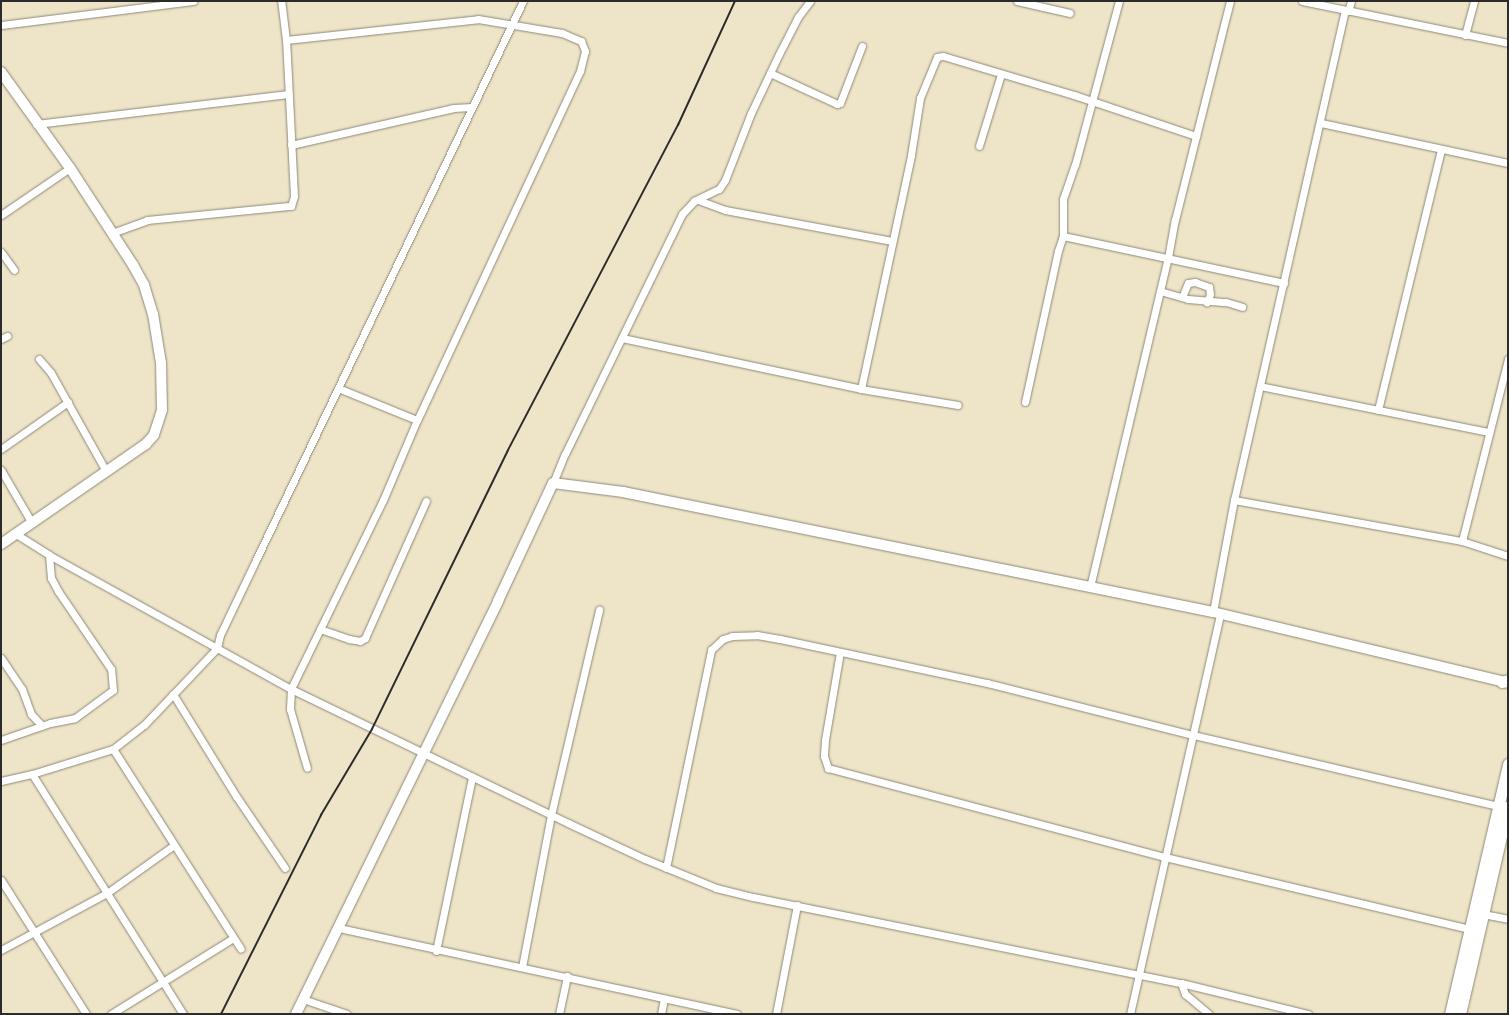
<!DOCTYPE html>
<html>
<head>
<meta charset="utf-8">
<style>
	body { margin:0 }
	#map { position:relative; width:1509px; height:1015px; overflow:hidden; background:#eee4c7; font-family:"Gochi Hand",sans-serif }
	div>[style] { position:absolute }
	.roads { filter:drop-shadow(0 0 1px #8c8879) drop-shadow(0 0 1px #8c8879) }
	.street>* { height:7px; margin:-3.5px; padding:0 3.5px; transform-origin:3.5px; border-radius:3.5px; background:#fff }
	.secondary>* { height:10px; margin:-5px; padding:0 5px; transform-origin:5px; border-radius:5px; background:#fff }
	.primary>* { height:11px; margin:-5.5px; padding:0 5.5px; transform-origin:5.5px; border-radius:5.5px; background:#fff }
	.rail>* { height:2px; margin:-1px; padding:0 1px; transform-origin:1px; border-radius:1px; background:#2b2b2b }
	span { translate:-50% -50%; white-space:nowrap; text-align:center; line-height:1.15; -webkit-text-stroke:4px #fdfcf7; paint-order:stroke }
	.frame { position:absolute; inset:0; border:2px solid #2b2b2b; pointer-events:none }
</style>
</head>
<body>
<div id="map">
	<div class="roads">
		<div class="street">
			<div style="left:1017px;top:1px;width:54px;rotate:12.8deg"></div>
			<div style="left:1302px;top:1px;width:210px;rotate:11.5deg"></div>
			<div style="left:1348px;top:11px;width:10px;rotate:-73deg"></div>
			<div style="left:1px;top:25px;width:194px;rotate:-7.1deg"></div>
			<div style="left:1465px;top:35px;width:35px;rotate:-75deg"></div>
			<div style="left:286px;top:40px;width:193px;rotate:-6.2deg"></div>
			<div style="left:478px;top:19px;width:85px;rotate:9.5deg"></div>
			<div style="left:562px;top:33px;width:21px;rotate:23deg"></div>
			<div style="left:581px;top:41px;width:11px;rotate:68deg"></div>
			<div style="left:585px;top:51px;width:21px;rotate:104deg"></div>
			<div style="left:580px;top:71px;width:385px;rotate:115deg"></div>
			<div style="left:417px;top:420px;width:87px;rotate:113deg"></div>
			<div style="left:383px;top:500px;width:210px;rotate:116deg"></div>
			<div style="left:291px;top:689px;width:20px;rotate:93deg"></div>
			<div style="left:290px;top:709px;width:61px;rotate:73.9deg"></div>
			<div style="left:770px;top:73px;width:74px;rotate:24.8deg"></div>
			<div style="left:837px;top:104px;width:3px;rotate:-18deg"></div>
			<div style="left:840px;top:103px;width:61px;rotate:-68.9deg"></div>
			<div style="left:1321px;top:123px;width:191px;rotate:12.1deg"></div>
			<div style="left:36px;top:124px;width:254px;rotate:-6.8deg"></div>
			<div style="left:291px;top:145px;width:167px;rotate:-12.8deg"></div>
			<div style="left:454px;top:108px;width:17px;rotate:-3deg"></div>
			<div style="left:979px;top:146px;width:75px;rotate:-73deg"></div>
			<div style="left:698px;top:200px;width:29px;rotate:20deg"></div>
			<div style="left:725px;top:210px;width:170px;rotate:10.5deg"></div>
			<div style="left:1px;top:215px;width:83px;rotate:-34.3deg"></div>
			<div style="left:112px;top:233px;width:37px;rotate:-20deg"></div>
			<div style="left:147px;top:220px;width:145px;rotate:-5.6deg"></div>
			<div style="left:291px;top:206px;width:10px;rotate:-73deg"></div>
			<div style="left:294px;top:196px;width:156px;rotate:-92.9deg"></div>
			<div style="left:286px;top:40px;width:39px;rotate:-97deg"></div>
			<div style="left:1063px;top:236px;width:37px;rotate:-90deg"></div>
			<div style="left:1063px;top:199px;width:36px;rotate:-71deg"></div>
			<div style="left:1075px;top:165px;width:170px;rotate:-75deg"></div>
			<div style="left:1px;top:252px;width:22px;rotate:54deg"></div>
			<div style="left:1160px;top:291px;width:29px;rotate:16deg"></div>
			<div style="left:1188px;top:299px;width:38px;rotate:5deg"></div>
			<div style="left:1226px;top:302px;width:17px;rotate:17deg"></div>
			<div style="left:1182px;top:297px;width:15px;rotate:-67deg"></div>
			<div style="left:1188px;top:283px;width:7px;rotate:-8deg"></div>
			<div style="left:1195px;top:282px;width:15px;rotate:20deg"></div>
			<div style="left:1209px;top:287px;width:7px;rotate:82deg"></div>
			<div style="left:1210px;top:294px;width:9px;rotate:111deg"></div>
			<div style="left:622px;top:338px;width:244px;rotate:12deg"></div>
			<div style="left:861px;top:389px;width:98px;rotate:9.4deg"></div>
			<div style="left:1px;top:339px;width:7px;rotate:-27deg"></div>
			<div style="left:39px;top:359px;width:18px;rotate:49deg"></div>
			<div style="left:51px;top:373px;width:112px;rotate:60.7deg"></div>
			<div style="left:1260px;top:386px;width:234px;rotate:11.4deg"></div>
			<div style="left:338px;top:388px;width:85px;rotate:22.1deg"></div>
			<div style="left:861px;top:389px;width:239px;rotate:-77.9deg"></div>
			<div style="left:911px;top:155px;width:58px;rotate:-81deg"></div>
			<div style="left:920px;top:98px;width:44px;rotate:-67.5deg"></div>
			<div style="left:937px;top:57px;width:6px;rotate:-9deg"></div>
			<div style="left:943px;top:56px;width:137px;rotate:16.6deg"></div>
			<div style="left:1074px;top:95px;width:129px;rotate:18.6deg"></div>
			<div style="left:1025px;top:402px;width:155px;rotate:-77.7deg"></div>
			<div style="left:1058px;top:251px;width:16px;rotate:-72deg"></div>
			<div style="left:1063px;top:236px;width:226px;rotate:12deg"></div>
			<div style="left:1378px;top:410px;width:268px;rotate:-76.4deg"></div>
			<div style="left:1px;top:449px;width:82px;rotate:-35deg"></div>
			<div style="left:1px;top:470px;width:61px;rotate:59.7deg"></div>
			<div style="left:553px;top:483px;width:31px;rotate:-68deg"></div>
			<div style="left:565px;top:454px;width:267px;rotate:-64deg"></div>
			<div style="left:682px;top:214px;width:18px;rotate:-47deg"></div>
			<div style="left:694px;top:201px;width:28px;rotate:-26deg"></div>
			<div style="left:719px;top:189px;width:11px;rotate:-56deg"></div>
			<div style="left:725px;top:180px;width:72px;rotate:-68.8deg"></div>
			<div style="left:751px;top:113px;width:65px;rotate:-64.6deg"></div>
			<div style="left:779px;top:54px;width:42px;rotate:-62.8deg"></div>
			<div style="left:798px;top:17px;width:20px;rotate:-53deg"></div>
			<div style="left:1234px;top:500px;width:232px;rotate:10.2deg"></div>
			<div style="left:1462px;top:541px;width:48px;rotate:18.1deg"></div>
			<div style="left:16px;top:534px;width:39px;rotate:32deg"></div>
			<div style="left:49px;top:555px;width:277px;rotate:29deg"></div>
			<div style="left:291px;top:689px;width:308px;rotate:25.8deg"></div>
			<div style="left:568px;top:823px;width:85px;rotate:25.1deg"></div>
			<div style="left:645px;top:859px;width:77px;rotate:22.2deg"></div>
			<div style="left:716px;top:888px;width:38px;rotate:14deg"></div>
			<div style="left:753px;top:897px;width:437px;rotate:11.4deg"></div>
			<div style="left:1181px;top:983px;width:131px;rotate:13.7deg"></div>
			<div style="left:1462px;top:541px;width:188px;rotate:-75.8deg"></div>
			<div style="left:1090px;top:587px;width:338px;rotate:-76.7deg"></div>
			<div style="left:1168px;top:258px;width:39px;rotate:-80deg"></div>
			<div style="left:1175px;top:220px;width:226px;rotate:-75.9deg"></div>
			<div style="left:1213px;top:612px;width:114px;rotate:-79.4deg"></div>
			<div style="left:1234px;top:500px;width:502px;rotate:-77.24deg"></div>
			<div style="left:320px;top:629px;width:31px;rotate:19deg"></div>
			<div style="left:349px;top:639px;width:11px;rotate:10deg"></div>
			<div style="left:360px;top:641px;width:6px;rotate:-31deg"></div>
			<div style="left:365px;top:638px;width:150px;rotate:-66deg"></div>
			<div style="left:840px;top:652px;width:89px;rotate:99.7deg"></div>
			<div style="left:825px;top:740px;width:16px;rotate:94deg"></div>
			<div style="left:824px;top:756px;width:13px;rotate:72deg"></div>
			<div style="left:828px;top:768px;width:349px;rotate:14.8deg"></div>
			<div style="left:1165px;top:857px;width:312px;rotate:13.3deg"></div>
			<div style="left:1px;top:658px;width:37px;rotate:56deg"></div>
			<div style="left:22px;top:689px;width:27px;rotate:70deg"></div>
			<div style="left:31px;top:714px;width:16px;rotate:47deg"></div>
			<div style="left:173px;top:694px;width:120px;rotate:58.3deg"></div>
			<div style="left:236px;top:796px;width:87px;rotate:55.8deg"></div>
			<div style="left:1px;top:740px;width:52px;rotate:-19.1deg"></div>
			<div style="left:50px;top:723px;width:25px;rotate:-11deg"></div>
			<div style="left:75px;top:718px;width:47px;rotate:-36.4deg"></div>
			<div style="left:113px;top:690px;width:21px;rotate:-95deg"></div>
			<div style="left:111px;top:669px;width:94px;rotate:-124.2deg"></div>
			<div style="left:58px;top:591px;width:15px;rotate:-118deg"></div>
			<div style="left:51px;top:578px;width:23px;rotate:-95deg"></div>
			<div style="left:113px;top:749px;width:237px;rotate:57.4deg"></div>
			<div style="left:32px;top:774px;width:284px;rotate:57.8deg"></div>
			<div style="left:1px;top:781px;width:32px;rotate:-13deg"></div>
			<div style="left:32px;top:774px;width:85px;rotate:-17.2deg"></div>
			<div style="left:113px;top:749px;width:39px;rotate:-38deg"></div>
			<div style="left:144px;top:725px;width:106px;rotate:-46.5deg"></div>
			<div style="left:217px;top:648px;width:13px;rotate:-77deg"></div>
			<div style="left:220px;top:635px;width:79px;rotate:-64.4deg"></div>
			<div style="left:254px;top:564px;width:624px;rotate:-64.46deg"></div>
			<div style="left:666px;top:868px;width:223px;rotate:-78.3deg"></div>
			<div style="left:711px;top:650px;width:16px;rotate:-43deg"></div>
			<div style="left:723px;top:639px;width:9px;rotate:-18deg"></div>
			<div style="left:732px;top:636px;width:25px;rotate:-2deg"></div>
			<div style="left:757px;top:635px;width:23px;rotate:10deg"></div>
			<div style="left:780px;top:639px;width:212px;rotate:12deg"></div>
			<div style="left:987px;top:683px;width:212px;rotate:14.2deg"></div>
			<div style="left:1193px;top:735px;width:313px;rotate:13.1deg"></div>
			<div style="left:1px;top:880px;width:159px;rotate:57.6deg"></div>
			<div style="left:1483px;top:914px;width:25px;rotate:11deg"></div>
			<div style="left:339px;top:928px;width:407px;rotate:12.2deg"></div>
			<div style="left:1px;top:950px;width:120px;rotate:-28.3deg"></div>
			<div style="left:107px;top:893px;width:82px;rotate:-35.6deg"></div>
			<div style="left:436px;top:951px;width:178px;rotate:-78.3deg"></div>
			<div style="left:522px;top:967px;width:155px;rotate:-79.2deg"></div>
			<div style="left:551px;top:815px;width:211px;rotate:-76.8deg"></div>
			<div style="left:1181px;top:983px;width:12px;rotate:70deg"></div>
			<div style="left:1185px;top:994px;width:31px;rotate:40deg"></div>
			<div style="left:303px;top:999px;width:46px;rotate:18.8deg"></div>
			<div style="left:111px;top:1014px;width:144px;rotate:-31.9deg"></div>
			<div style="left:559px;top:1014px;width:39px;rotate:-78deg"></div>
			<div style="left:661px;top:1014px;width:15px;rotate:-79deg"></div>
			<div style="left:776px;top:1014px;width:111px;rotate:-79.1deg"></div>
			<div style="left:1130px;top:1014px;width:410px;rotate:-77.3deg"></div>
		</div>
		<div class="secondary">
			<div style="left:1px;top:72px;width:118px;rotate:54.3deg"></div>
			<div style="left:70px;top:168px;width:116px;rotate:57deg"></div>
			<div style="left:133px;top:265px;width:23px;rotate:61deg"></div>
			<div style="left:144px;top:285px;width:30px;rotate:73deg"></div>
			<div style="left:153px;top:314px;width:50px;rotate:80.7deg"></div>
			<div style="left:161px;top:363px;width:47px;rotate:88.8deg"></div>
			<div style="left:162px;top:410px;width:26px;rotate:108deg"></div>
			<div style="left:154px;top:435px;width:12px;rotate:132deg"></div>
			<div style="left:146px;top:444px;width:176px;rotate:145.4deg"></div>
			<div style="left:296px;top:1014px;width:460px;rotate:-63.9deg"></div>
			<div style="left:498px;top:601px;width:130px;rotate:-65deg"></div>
			<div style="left:553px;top:483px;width:71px;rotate:7.3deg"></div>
			<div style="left:623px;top:492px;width:602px;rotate:11.5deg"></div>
			<div style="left:1213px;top:612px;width:303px;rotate:13.5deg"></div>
		</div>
		<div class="primary">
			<div style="left:1502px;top:682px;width:6px;rotate:-18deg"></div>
			<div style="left:1450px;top:1014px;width:257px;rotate:-76.9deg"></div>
			<div style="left:1460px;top:1014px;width:213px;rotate:-77deg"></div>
		</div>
	</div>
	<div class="rail">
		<div style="left:221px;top:1014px;width:223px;rotate:-63.3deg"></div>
		<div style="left:321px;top:815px;width:100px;rotate:-59.3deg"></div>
		<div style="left:372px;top:729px;width:310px;rotate:-64deg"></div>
		<div style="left:508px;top:450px;width:367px;rotate:-62.4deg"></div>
		<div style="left:678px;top:125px;width:136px;rotate:-65.3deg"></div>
	</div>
	<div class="frame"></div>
</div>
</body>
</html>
